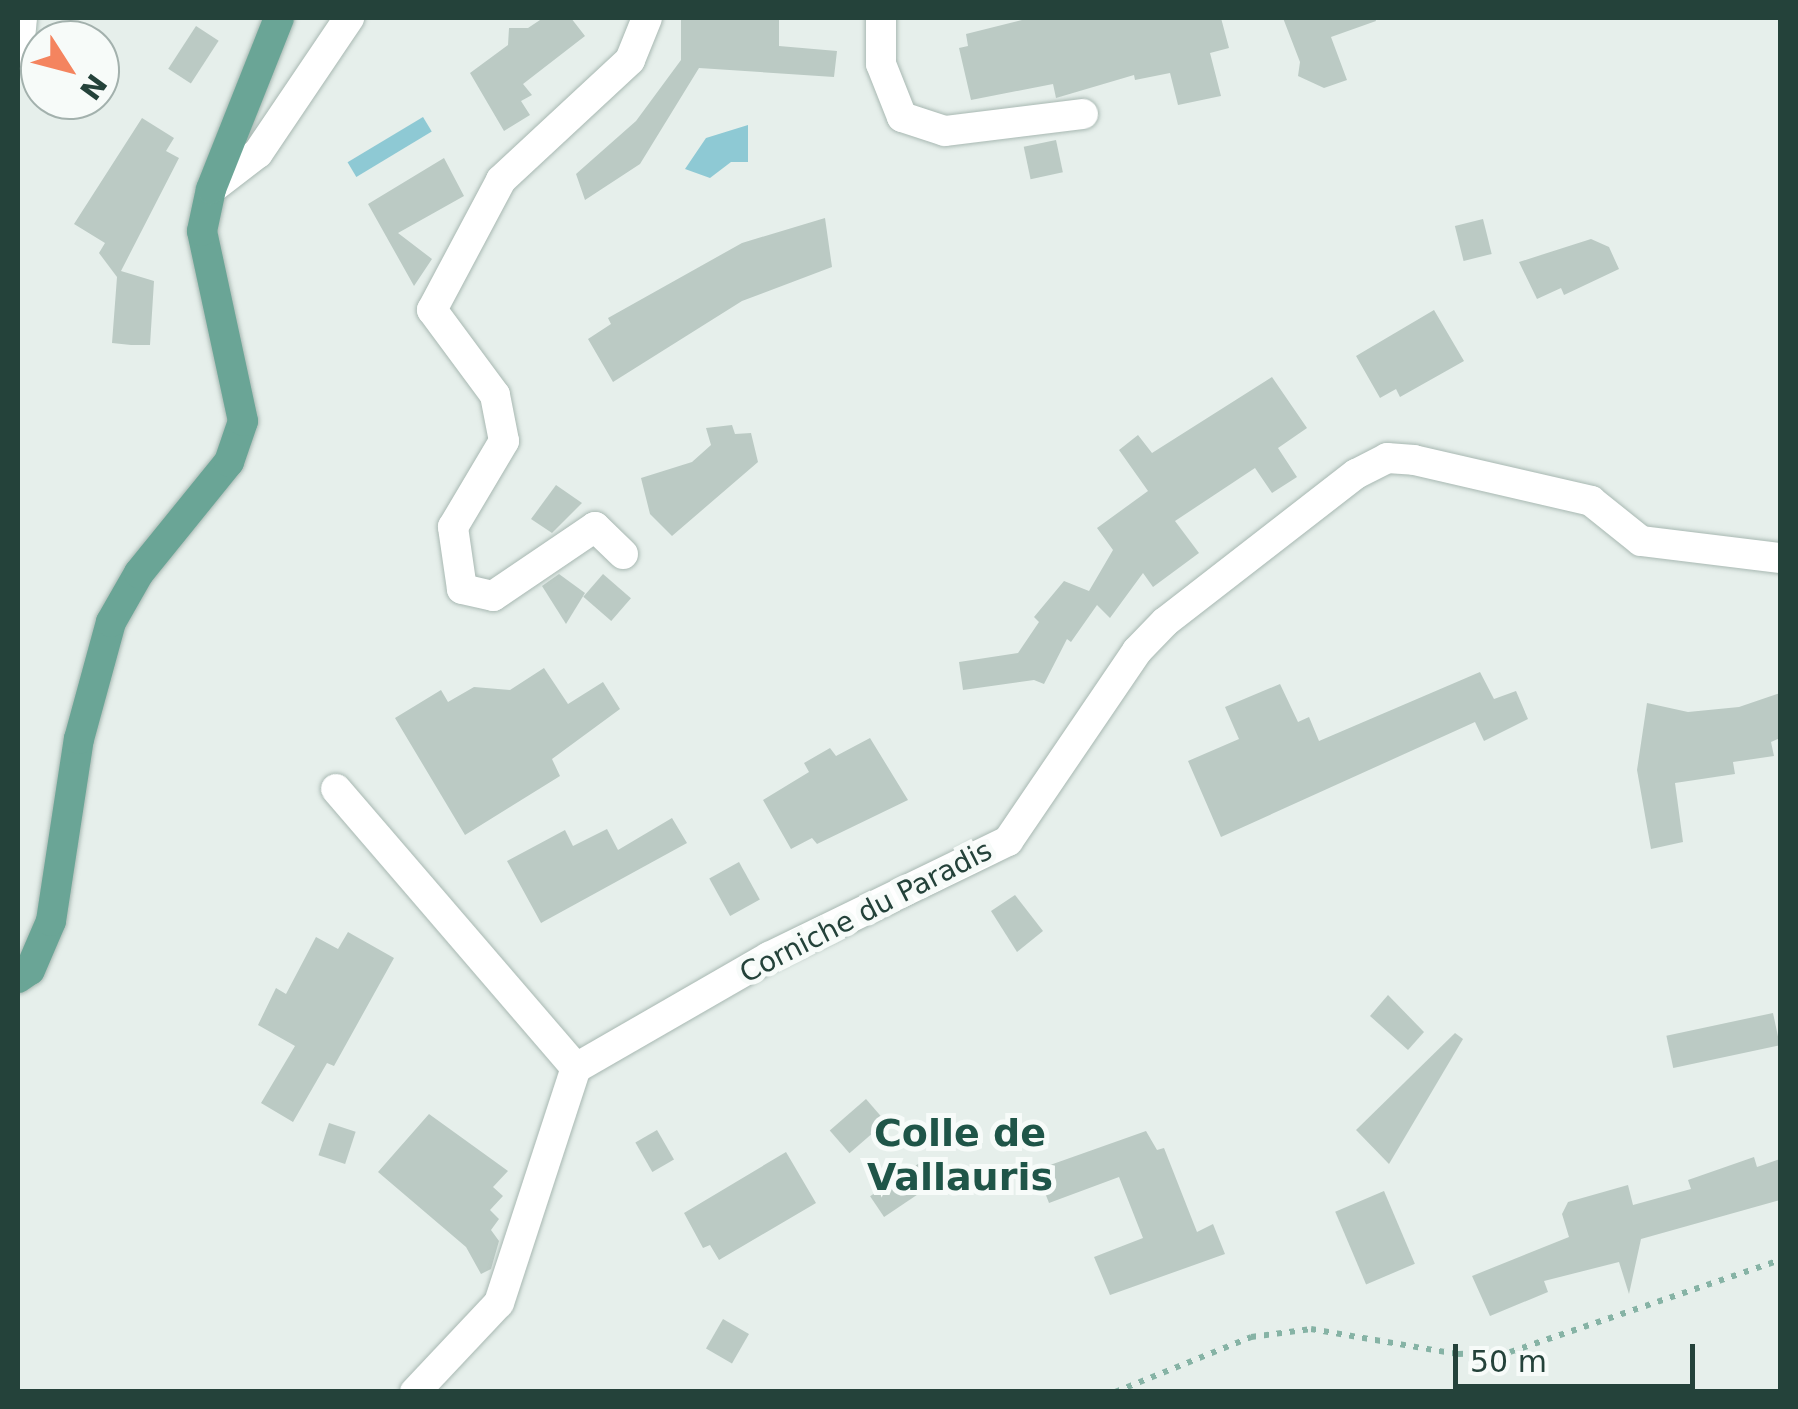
<!DOCTYPE html>
<html>
<head>
<meta charset="utf-8">
<style>
	body { margin:0 }
	#map { position:relative; width:1798px; height:1409px; overflow:hidden; background:#e6efeb; font-family:"DejaVu Sans",sans-serif }
	div>[style] { position:absolute }
	.water>* { inset:0; background:#8ec9d4; transform-origin:0 0 }
	.building>* { inset:0; background:#bbcac4; transform-origin:0 0 }
	.path>* { height:6px; margin-top:-3px; transform-origin:0; background:repeating-linear-gradient(90deg,#86b3a5 0 5px,transparent 0 13px) }
	.roads { filter:drop-shadow(0 0 2px #a8b8b2) drop-shadow(0 0 2px #a8b8b2) }
	.minor>* { height:30px; margin:-15px; padding:0 15px; transform-origin:15px; border-radius:15px; background:#fff }
	.major>* { height:30px; margin:-15px; padding:0 15px; transform-origin:15px; border-radius:15px; background:#6aa596 }
	span { translate:-50% -50%; white-space:nowrap; text-align:center; line-height:1.15; -webkit-text-stroke:10px #f7fbf9; paint-order:stroke }
	.street-label { font-size:28px; color:#24423a }
	.district-label { font-size:38px; color:#1f5548; font-weight:700 }
	.frame { position:absolute; inset:0; border:20px solid #24423a; pointer-events:none }
	.north { position:absolute; left:20px; top:20px; width:100px; height:100px; box-sizing:border-box; background:#f7fbf9; border:2px solid #a3b1ad; border-radius:50%; rotate:126deg; font-size:28px; font-weight:700; line-height:40px; text-align:center; color:#24423a }
	.north::after { content:''; display:block; margin:auto; width:35px; height:45px; background:#f4845f; clip-path:polygon(50% 0,100% 100%,50% 72%,0 100%) }
	.scale { position:absolute; left:1453px; top:1344px; width:242px; height:45px; box-sizing:border-box; border:5px solid #24423a; border-top:0; padding-left:12px; font-size:30px; line-height:35px; white-space:nowrap; color:#24423a; -webkit-text-stroke:8px #f7fbf9; paint-order:stroke }
</style>
</head>
<body>
<div id="map">
	<div class="water">
		<div style="left:423px;top:117px;width:17px;height:88px;rotate:59deg"></div>
		<div style="clip-path:polygon(748px 125px,748px 162px,731px 162px,710px 178px,685px 169px,706px 138px)"></div>
	</div>
	<div class="building">
		<div style="clip-path:polygon(543px 18px,571px 18px,585px 36px,523px 84px,532px 95px,521px 101px,530px 115px,504px 131px,470px 73px,508px 45px,509px 28px,528px 28px)"></div>
		<div style="clip-path:polygon(681px 18px,779px 18px,779px 46px,837px 51px,834px 77px,699px 68px,640px 164px,585px 200px,576px 174px,636px 121px,681px 60px)"></div>
		<div style="clip-path:polygon(1030px 18px,1221px 18px,1229px 48px,1210px 53px,1221px 96px,1178px 105px,1170px 73px,1135px 80px,1134px 75px,1056px 98px,1053px 84px,971px 100px,959px 48px,968px 46px,966px 34px)"></div>
		<div style="clip-path:polygon(1283px 18px,1375px 18px,1376px 21px,1331px 37px,1347px 80px,1324px 88px,1298px 76px,1300px 62px)"></div>
		<div style="left:196px;top:26px;width:27px;height:51px;rotate:33deg"></div>
		<div style="clip-path:polygon(142px 118px,174px 138px,166px 151px,179px 158px,121px 271px,154px 281px,150px 345px,131px 345px,112px 343px,117px 277px,99px 253px,105px 243px,74px 224px)"></div>
		<div style="left:1056px;top:140px;width:33px;height:33px;rotate:78deg"></div>
		<div style="clip-path:polygon(444px 158px,464px 196px,398px 233px,432px 259px,414px 286px,368px 204px)"></div>
		<div style="clip-path:polygon(825px 218px,832px 267px,742px 301px,613px 382px,588px 339px,611px 324px,608px 318px,742px 243px)"></div>
		<div style="left:1483px;top:219px;width:36px;height:29px;rotate:76deg"></div>
		<div style="clip-path:polygon(1591px 239px,1609px 247px,1619px 269px,1564px 295px,1561px 288px,1537px 299px,1519px 262px)"></div>
		<div style="clip-path:polygon(1434px 310px,1464px 361px,1400px 397px,1396px 389px,1380px 398px,1356px 356px)"></div>
		<div style="clip-path:polygon(1272px 377px,1307px 428px,1278px 448px,1297px 477px,1272px 493px,1255px 468px,1175px 521px,1199px 553px,1153px 587px,1143px 573px,1110px 618px,1097px 605px,1071px 642px,1067px 639px,1044px 684px,1034px 680px,963px 690px,959px 662px,1018px 653px,1039px 622px,1034px 617px,1064px 581px,1089px 591px,1113px 550px,1097px 528px,1148px 491px,1119px 450px,1138px 435px,1152px 453px)"></div>
		<div style="clip-path:polygon(732px 425px,735px 434px,751px 433px,758px 462px,672px 536px,650px 514px,641px 478px,692px 462px,711px 445px,706px 428px)"></div>
		<div style="clip-path:polygon(556px 485px,582px 503px,552px 533px,531px 519px)"></div>
		<div style="clip-path:polygon(559px 574px,585px 593px,566px 624px,542px 586px)"></div>
		<div style="left:603px;top:574px;width:37px;height:30px;rotate:41deg"></div>
		<div style="clip-path:polygon(544px 668px,568px 704px,603px 682px,620px 709px,552px 759px,560px 776px,465px 835px,395px 718px,441px 690px,448px 702px,474px 687px,510px 690px)"></div>
		<div style="clip-path:polygon(1480px 672px,1494px 699px,1516px 691px,1528px 719px,1484px 741px,1475px 722px,1221px 837px,1188px 761px,1239px 739px,1225px 707px,1280px 684px,1298px 722px,1309px 717px,1319px 741px)"></div>
		<div style="clip-path:polygon(1780px 693px,1780px 738px,1771px 742px,1774px 756px,1733px 762px,1735px 774px,1675px 783px,1683px 842px,1651px 849px,1637px 770px,1647px 703px,1688px 712px,1739px 707px)"></div>
		<div style="clip-path:polygon(870px 738px,908px 800px,817px 844px,812px 838px,791px 849px,763px 800px,809px 772px,804px 763px,830px 748px,836px 756px)"></div>
		<div style="clip-path:polygon(672px 818px,687px 843px,541px 923px,507px 861px,565px 830px,573px 846px,607px 829px,618px 850px)"></div>
		<div style="left:739px;top:862px;width:43px;height:34px;rotate:61deg"></div>
		<div style="clip-path:polygon(1015px 895px,1043px 931px,1017px 952px,991px 911px)"></div>
		<div style="clip-path:polygon(348px 932px,394px 958px,334px 1066px,327px 1063px,293px 1122px,261px 1103px,295px 1046px,258px 1025px,276px 988px,286px 994px,316px 937px,338px 949px)"></div>
		<div style="clip-path:polygon(1388px 995px,1424px 1032px,1408px 1050px,1370px 1016px)"></div>
		<div style="left:1773px;top:1013px;width:33px;height:109px;rotate:78deg"></div>
		<div style="clip-path:polygon(1455px 1033px,1463px 1039px,1389px 1164px,1356px 1130px)"></div>
		<div style="left:866px;top:1099px;width:30px;height:48px;rotate:49deg"></div>
		<div style="clip-path:polygon(429px 1114px,508px 1171px,493px 1187px,503px 1196px,490px 1210px,499px 1219px,491px 1230px,499px 1241px,491px 1269px,481px 1274px,466px 1247px,378px 1172px)"></div>
		<div style="left:329px;top:1123px;width:28px;height:34px;rotate:18deg"></div>
		<div style="left:657px;top:1130px;width:34px;height:25px;rotate:60deg"></div>
		<div style="clip-path:polygon(1146px 1131px,1157px 1150px,1164px 1148px,1197px 1232px,1213px 1224px,1225px 1254px,1110px 1295px,1094px 1257px,1143px 1238px,1119px 1177px,1049px 1203px,1036px 1170px)"></div>
		<div style="clip-path:polygon(786px 1152px,816px 1203px,719px 1260px,710px 1245px,703px 1248px,684px 1213px)"></div>
		<div style="clip-path:polygon(1754px 1157px,1757px 1167px,1780px 1159px,1780px 1200px,1641px 1239px,1629px 1294px,1619px 1262px,1544px 1281px,1548px 1292px,1490px 1316px,1472px 1276px,1569px 1237px,1562px 1214px,1568px 1202px,1628px 1185px,1633px 1205px,1691px 1189px,1688px 1180px)"></div>
		<div style="left:924px;top:1160px;width:25px;height:65px;rotate:56deg"></div>
		<div style="left:1384px;top:1191px;width:79px;height:53px;rotate:67deg"></div>
		<div style="left:723px;top:1319px;width:30px;height:34px;rotate:30deg"></div>
	</div>
	<div class="path">
		<div style="left:1115px;top:1392px;width:147px;rotate:-22deg"></div>
		<div style="left:1251px;top:1337px;width:61px;rotate:-7.6deg"></div>
		<div style="left:1311px;top:1329px;width:149px;rotate:9.7deg"></div>
		<div style="left:1458px;top:1354px;width:52px;rotate:-2.2deg"></div>
		<div style="left:1510px;top:1352px;width:285px;rotate:-18.8deg"></div>
	</div>
	<div class="roads">
		<div class="minor">
			<div style="left:881px;top:18px;width:46px;rotate:90deg"></div>
			<div style="left:881px;top:64px;width:57px;rotate:68.4deg"></div>
			<div style="left:902px;top:117px;width:45px;rotate:18deg"></div>
			<div style="left:945px;top:131px;width:139px;rotate:-7deg"></div>
			<div style="left:18px;top:58px;width:40px;rotate:-84.3deg"></div>
			<div style="left:211px;top:189px;width:59px;rotate:-37.5deg"></div>
			<div style="left:258px;top:153px;width:163px;rotate:-56deg"></div>
			<div style="left:623px;top:554px;width:39px;rotate:-136deg"></div>
			<div style="left:595px;top:527px;width:123px;rotate:145.9deg"></div>
			<div style="left:493px;top:596px;width:32px;rotate:-167deg"></div>
			<div style="left:462px;top:589px;width:63px;rotate:-98.3deg"></div>
			<div style="left:453px;top:527px;width:100px;rotate:-59.3deg"></div>
			<div style="left:504px;top:441px;width:47px;rotate:-101.1deg"></div>
			<div style="left:495px;top:395px;width:106px;rotate:-126.5deg"></div>
			<div style="left:432px;top:310px;width:147px;rotate:-62deg"></div>
			<div style="left:501px;top:180px;width:176px;rotate:-42.9deg"></div>
			<div style="left:630px;top:60px;width:45px;rotate:-68deg"></div>
			<div style="left:336px;top:789px;width:368px;rotate:49.3deg"></div>
			<div style="left:415px;top:1392px;width:122px;rotate:-46.7deg"></div>
			<div style="left:499px;top:1303px;width:247px;rotate:-71.9deg"></div>
			<div style="left:576px;top:1068px;width:223px;rotate:-29.9deg"></div>
			<div style="left:769px;top:957px;width:266px;rotate:-25.9deg"></div>
			<div style="left:1008px;top:841px;width:230px;rotate:-55.8deg"></div>
			<div style="left:1137px;top:651px;width:40px;rotate:-46deg"></div>
			<div style="left:1165px;top:622px;width:242px;rotate:-37.8deg"></div>
			<div style="left:1356px;top:474px;width:35px;rotate:-27deg"></div>
			<div style="left:1387px;top:458px;width:27px;rotate:4deg"></div>
			<div style="left:1414px;top:460px;width:182px;rotate:13deg"></div>
			<div style="left:1591px;top:501px;width:64px;rotate:38.7deg"></div>
			<div style="left:1641px;top:541px;width:140px;rotate:7deg"></div>
		</div>
		<div class="major">
			<div style="left:18px;top:978px;width:14px;rotate:-34deg"></div>
			<div style="left:30px;top:970px;width:53px;rotate:-66.8deg"></div>
			<div style="left:51px;top:921px;width:184px;rotate:-81.3deg"></div>
			<div style="left:79px;top:739px;width:121px;rotate:-74.7deg"></div>
			<div style="left:111px;top:622px;width:56px;rotate:-60.3deg"></div>
			<div style="left:139px;top:573px;width:143px;rotate:-51deg"></div>
			<div style="left:229px;top:462px;width:43px;rotate:-71.1deg"></div>
			<div style="left:243px;top:421px;width:194px;rotate:-102.2deg"></div>
			<div style="left:202px;top:231px;width:43px;rotate:-77.9deg"></div>
			<div style="left:211px;top:189px;width:184px;rotate:-68.3deg"></div>
		</div>
	</div>
	<div class="street-label">
		<span style="left:866px;top:912px;rotate:-27deg">Corniche du Paradis</span>
	</div>
	<div class="district-label">
		<span style="left:960px;top:1156px">Colle de<br>Vallauris</span>
	</div>
	<div class="frame"></div>
	<div class="north">N</div>
	<div class="scale">50 m</div>
</div>
</body>
</html>
